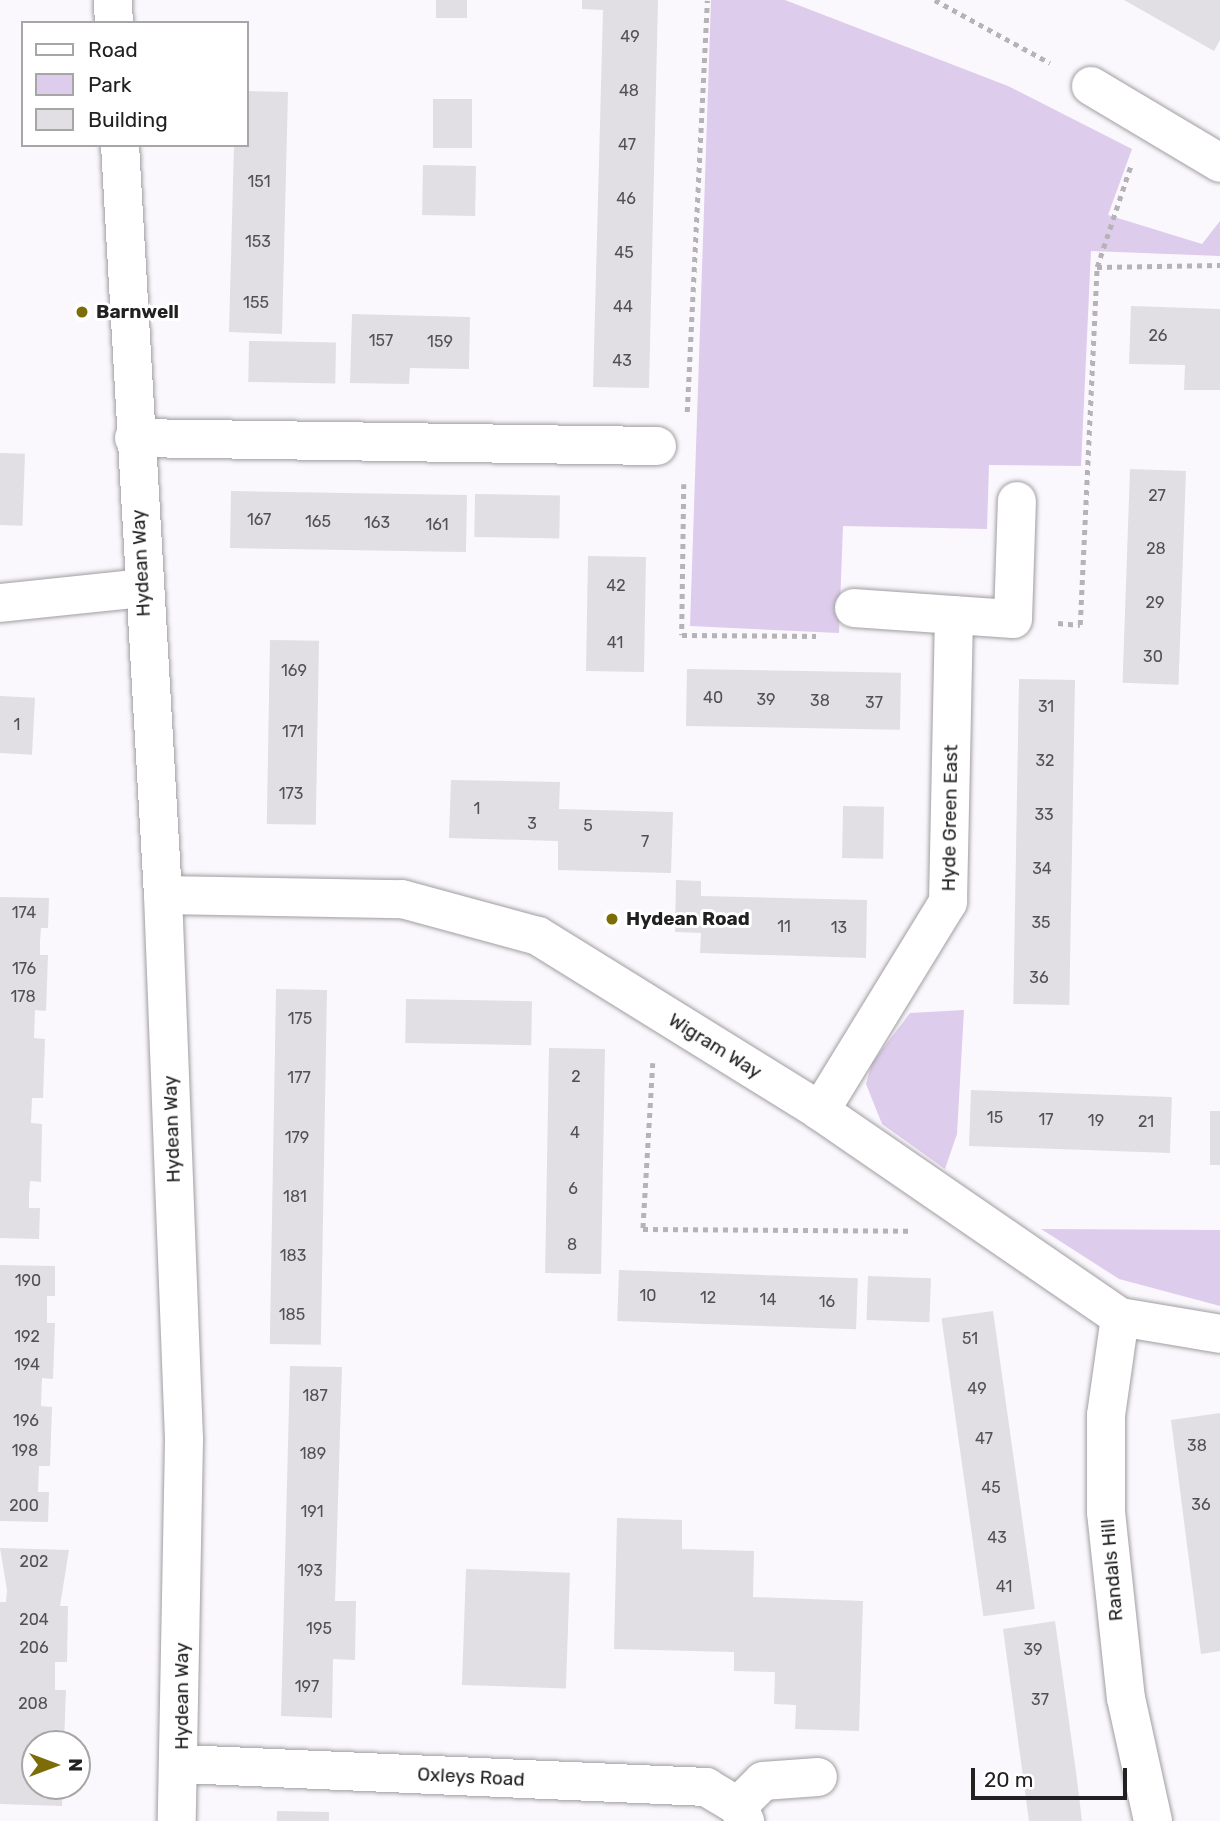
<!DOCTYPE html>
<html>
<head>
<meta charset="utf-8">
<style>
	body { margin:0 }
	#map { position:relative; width:1220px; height:1821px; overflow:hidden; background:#fbf8fd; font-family:Rubik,sans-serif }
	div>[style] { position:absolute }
	.green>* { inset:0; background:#deccec }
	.building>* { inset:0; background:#e1dee4; transform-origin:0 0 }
	.path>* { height:4.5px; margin-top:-2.25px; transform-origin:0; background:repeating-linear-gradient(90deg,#b6b3b7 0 5px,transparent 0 10px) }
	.roads { filter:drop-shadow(0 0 2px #a09ea2) drop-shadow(0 0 2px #a09ea2) }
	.minor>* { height:38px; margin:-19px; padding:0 19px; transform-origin:19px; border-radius:19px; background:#fff }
	.dots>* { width:19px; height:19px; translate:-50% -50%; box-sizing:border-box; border:4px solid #fff; border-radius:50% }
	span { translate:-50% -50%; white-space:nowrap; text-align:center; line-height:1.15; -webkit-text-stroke:6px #fff; paint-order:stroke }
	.number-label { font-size:16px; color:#525052 }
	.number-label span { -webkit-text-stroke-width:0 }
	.poi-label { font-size:19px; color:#222122; font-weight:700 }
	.left { translate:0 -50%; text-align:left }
	.street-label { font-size:19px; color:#222122 }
	.legend { position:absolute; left:21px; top:21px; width:228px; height:126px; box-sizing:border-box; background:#fff; border:2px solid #a7a6a7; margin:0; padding:9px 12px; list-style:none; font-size:21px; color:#222122 }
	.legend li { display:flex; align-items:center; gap:14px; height:35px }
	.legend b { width:35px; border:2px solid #a7a6a7 }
	.north { position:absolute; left:21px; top:1730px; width:70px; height:70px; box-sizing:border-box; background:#fff; border:2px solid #a7a6a7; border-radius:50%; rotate:90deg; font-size:19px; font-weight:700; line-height:28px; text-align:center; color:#222122 }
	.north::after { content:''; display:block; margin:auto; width:24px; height:32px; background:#7c6d08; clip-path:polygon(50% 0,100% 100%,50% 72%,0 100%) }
	.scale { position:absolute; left:971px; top:1768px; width:156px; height:32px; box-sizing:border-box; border:4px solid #222122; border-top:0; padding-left:9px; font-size:21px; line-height:24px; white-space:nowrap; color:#222122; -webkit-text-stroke:5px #fff; paint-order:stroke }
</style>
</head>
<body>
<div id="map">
	<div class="green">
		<div style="clip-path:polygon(711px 0,785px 0,1008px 86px,1132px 149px,1108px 215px,1202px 244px,1220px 221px,1220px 256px,1091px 251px,1081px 466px,989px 465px,987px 529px,843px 526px,839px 633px,690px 626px)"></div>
		<div style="clip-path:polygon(964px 1010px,957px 1134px,945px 1169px,882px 1124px,866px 1084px,872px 1063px,910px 1013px)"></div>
		<div style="clip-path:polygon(1041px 1229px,1220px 1230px,1220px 1306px,1119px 1279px)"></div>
	</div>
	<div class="building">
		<div style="left:436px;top:0;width:31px;height:18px"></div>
		<div style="clip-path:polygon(582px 0,658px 0,649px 388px,593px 387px,603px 10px,582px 9px)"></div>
		<div style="clip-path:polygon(1124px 0,1220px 0,1220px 40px,1214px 51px)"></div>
		<div style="clip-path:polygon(247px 91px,288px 92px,282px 334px,229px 332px,234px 145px,247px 145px)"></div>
		<div style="left:433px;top:99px;width:39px;height:49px"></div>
		<div style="left:423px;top:165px;width:53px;height:50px;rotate:1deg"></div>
		<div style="clip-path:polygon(1131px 306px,1220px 309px,1220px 390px,1184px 390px,1185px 365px,1129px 364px)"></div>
		<div style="clip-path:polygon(352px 314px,470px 317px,469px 369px,410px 368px,409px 384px,350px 383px)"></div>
		<div style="left:249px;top:341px;width:87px;height:41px;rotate:1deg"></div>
		<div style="left:0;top:453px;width:25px;height:72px;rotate:2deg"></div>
		<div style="left:1130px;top:469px;width:56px;height:214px;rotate:2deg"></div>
		<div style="left:231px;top:491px;width:236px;height:57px;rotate:1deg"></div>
		<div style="left:475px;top:494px;width:85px;height:43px;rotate:1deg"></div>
		<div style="left:588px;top:556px;width:58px;height:115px;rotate:1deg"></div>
		<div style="left:270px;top:640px;width:49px;height:184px;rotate:1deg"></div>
		<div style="left:687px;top:669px;width:214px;height:57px;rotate:1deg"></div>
		<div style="left:1019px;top:679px;width:56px;height:325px;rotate:1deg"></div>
		<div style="left:0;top:696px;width:35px;height:57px;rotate:3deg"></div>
		<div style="clip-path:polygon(451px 780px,560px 782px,559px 809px,673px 812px,671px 873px,558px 870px,558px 841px,449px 838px)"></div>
		<div style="left:843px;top:806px;width:41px;height:52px;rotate:1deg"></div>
		<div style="clip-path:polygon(676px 880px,701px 881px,701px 896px,867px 900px,866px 958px,700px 953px,701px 933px,675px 932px)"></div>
		<div style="clip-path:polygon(0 897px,49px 898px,48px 928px,41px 928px,40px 941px,40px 955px,48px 955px,46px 1011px,35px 1010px,34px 1038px,45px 1039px,43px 1098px,32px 1098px,31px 1123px,42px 1124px,41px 1182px,30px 1181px,29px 1197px,29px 1208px,40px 1208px,39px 1239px,0 1238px)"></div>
		<div style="left:276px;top:989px;width:51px;height:355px;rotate:1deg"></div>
		<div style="left:406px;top:999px;width:126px;height:44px;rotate:1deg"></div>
		<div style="left:549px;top:1048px;width:56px;height:225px;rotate:1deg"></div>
		<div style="left:971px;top:1090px;width:201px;height:56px;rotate:2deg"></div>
		<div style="left:1210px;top:1111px;width:10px;height:54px"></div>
		<div style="clip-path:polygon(0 1265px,55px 1266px,55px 1296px,47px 1296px,47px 1323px,55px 1323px,53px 1379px,42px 1378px,41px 1406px,52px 1407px,50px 1466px,39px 1466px,38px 1492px,49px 1492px,48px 1522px,0 1521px)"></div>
		<div style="left:619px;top:1270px;width:239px;height:51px;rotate:2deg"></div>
		<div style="left:868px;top:1276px;width:63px;height:44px;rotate:2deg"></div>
		<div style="left:993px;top:1311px;width:301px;height:52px;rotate:82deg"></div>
		<div style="clip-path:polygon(290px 1366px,342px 1367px,335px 1601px,356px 1601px,355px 1660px,333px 1659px,332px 1718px,281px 1716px)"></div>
		<div style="clip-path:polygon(1220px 1413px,1220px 1651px,1201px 1654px,1171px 1420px)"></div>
		<div style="clip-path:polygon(617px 1518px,682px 1520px,682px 1549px,754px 1551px,753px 1597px,863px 1601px,859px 1731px,795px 1729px,796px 1705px,774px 1704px,775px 1672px,734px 1671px,734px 1652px,614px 1649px)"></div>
		<div style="clip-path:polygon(0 1548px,69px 1550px,60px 1606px,68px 1606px,67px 1662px,55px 1662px,55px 1690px,66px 1690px,64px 1744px,35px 1744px,35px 1786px,63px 1786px,62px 1806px,0 1804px,0 1602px,6px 1602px,7px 1590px)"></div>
		<div style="left:466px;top:1569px;width:104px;height:116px;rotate:2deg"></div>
		<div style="clip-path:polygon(1055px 1621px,1076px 1772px,1082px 1821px,1029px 1821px,1003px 1629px)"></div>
		<div style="left:277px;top:1811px;width:52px;height:10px;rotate:1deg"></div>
	</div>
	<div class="path">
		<div style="left:935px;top:0;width:131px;rotate:28.7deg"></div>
		<div style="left:1097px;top:267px;width:108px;rotate:-71.6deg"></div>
		<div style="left:687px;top:412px;width:412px;rotate:-87.2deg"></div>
		<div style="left:684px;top:484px;width:151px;rotate:90.8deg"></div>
		<div style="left:682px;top:635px;width:134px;rotate:0.4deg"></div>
		<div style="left:1058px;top:623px;width:22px;rotate:5deg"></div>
		<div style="left:1080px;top:625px;width:358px;rotate:-87.3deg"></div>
		<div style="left:1097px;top:267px;width:123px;rotate:-0.9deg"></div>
		<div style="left:653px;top:1063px;width:166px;rotate:93.4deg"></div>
		<div style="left:643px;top:1229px;width:266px;rotate:0.4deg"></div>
	</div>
	<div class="roads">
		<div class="minor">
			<div style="left:113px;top:0;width:23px;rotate:88deg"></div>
			<div style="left:1091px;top:86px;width:150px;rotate:30.8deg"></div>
			<div style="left:120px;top:145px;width:751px;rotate:86.72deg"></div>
			<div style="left:163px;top:895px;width:545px;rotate:87.79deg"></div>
			<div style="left:184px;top:1440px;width:381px;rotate:91.1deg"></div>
			<div style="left:134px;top:438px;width:523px;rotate:0.88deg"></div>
			<div style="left:0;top:603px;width:143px;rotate:-6deg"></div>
			<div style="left:854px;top:608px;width:159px;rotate:4deg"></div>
			<div style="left:1013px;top:619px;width:118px;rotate:-88.1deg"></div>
			<div style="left:163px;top:895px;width:239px;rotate:1deg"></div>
			<div style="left:402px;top:899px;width:141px;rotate:15.2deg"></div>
			<div style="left:538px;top:936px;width:332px;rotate:31.8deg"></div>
			<div style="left:820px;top:1111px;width:364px;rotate:34.5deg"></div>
			<div style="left:1120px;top:1317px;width:101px;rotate:9.6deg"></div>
			<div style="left:820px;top:1111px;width:245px;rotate:-58.5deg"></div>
			<div style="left:948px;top:902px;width:287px;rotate:-88.8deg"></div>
			<div style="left:1120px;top:1317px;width:99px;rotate:98.1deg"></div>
			<div style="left:1106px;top:1415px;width:97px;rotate:90deg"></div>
			<div style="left:1106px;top:1512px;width:187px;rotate:83.9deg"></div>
			<div style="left:1126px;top:1698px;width:126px;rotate:77.6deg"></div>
			<div style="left:182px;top:1764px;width:525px;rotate:2.51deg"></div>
			<div style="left:706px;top:1787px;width:37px;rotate:31deg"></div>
			<div style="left:738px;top:1806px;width:17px;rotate:65deg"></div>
			<div style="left:738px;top:1806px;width:35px;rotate:-45deg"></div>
			<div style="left:763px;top:1781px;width:55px;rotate:-4.2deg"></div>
		</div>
	</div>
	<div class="dots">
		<div style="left:82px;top:312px;background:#7c6d08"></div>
		<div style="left:612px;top:919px;background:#7c6d08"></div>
	</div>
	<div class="number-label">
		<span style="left:630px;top:37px">49</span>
		<span style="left:629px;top:91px">48</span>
		<span style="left:627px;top:145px">47</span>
		<span style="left:259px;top:182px">151</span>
		<span style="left:626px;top:199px">46</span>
		<span style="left:258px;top:242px">153</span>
		<span style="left:624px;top:253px">45</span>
		<span style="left:256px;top:303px">155</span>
		<span style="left:623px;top:307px">44</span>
		<span style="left:1158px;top:336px">26</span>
		<span style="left:381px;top:341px">157</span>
		<span style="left:440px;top:342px">159</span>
		<span style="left:622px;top:361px">43</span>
		<span style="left:1157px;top:496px">27</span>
		<span style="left:259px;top:520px">167</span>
		<span style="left:318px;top:522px">165</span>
		<span style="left:377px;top:523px">163</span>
		<span style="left:437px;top:525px">161</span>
		<span style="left:1156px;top:549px">28</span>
		<span style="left:616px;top:586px">42</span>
		<span style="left:1155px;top:603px">29</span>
		<span style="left:615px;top:643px">41</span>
		<span style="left:1153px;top:657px">30</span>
		<span style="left:294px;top:671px">169</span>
		<span style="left:713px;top:698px">40</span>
		<span style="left:766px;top:700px">39</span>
		<span style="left:820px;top:701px">38</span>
		<span style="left:874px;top:703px">37</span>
		<span style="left:1046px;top:707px">31</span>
		<span style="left:17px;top:725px">1</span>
		<span style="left:293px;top:732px">171</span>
		<span style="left:1045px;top:761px">32</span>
		<span style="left:291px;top:794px">173</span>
		<span style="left:477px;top:809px">1</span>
		<span style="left:1044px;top:815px">33</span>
		<span style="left:532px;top:824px">3</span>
		<span style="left:588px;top:826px">5</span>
		<span style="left:645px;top:842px">7</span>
		<span style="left:1042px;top:869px">34</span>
		<span style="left:24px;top:913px">174</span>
		<span style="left:1041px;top:923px">35</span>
		<span style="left:784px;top:927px">11</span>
		<span style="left:839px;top:928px">13</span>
		<span style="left:24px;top:969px">176</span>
		<span style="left:1039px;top:978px">36</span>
		<span style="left:23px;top:997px">178</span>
		<span style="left:300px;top:1019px">175</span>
		<span style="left:576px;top:1077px">2</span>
		<span style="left:299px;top:1078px">177</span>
		<span style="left:995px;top:1118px">15</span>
		<span style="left:1046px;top:1120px">17</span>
		<span style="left:1096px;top:1121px">19</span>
		<span style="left:1146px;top:1122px">21</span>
		<span style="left:575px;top:1133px">4</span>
		<span style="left:297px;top:1138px">179</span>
		<span style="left:573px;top:1189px">6</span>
		<span style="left:295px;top:1197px">181</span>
		<span style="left:572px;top:1245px">8</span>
		<span style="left:293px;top:1256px">183</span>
		<span style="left:28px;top:1281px">190</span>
		<span style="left:648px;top:1296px">10</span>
		<span style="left:708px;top:1298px">12</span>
		<span style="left:768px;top:1300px">14</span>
		<span style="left:827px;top:1302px">16</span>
		<span style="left:292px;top:1315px">185</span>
		<span style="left:27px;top:1337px">192</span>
		<span style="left:970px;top:1339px">51</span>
		<span style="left:27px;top:1365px">194</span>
		<span style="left:977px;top:1389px">49</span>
		<span style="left:315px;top:1396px">187</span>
		<span style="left:26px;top:1421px">196</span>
		<span style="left:984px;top:1439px">47</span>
		<span style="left:1197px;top:1446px">38</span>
		<span style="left:25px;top:1451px">198</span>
		<span style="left:313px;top:1454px">189</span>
		<span style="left:991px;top:1488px">45</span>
		<span style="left:1201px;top:1505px">36</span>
		<span style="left:24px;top:1506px">200</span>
		<span style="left:312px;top:1512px">191</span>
		<span style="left:997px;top:1538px">43</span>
		<span style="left:34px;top:1562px">202</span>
		<span style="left:310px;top:1571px">193</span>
		<span style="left:1004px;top:1587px">41</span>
		<span style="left:34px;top:1620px">204</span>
		<span style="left:319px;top:1629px">195</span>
		<span style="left:34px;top:1648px">206</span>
		<span style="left:1033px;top:1650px">39</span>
		<span style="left:307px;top:1687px">197</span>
		<span style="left:1040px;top:1700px">37</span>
		<span style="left:33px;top:1704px">208</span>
	</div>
	<div class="poi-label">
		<span class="left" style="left:96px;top:312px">Barnwell</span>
		<span class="left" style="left:626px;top:919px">Hydean Road</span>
	</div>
	<div class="street-label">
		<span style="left:141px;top:563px;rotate:-93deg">Hydean Way</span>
		<span style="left:950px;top:818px;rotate:-89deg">Hyde Green East</span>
		<span style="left:715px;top:1046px;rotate:32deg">Wigram Way</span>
		<span style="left:172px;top:1129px;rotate:-92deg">Hydean Way</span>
		<span style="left:1112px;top:1570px;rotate:-95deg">Randals Hill</span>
		<span style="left:182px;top:1696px;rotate:-90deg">Hydean Way</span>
		<span style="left:471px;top:1777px;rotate:3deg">Oxleys Road</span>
	</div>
	<ul class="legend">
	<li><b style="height:9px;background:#fff"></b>Road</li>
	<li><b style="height:19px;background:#deccec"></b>Park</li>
	<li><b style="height:19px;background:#e1dee4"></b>Building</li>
	</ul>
	<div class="north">N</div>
	<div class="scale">20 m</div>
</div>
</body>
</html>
